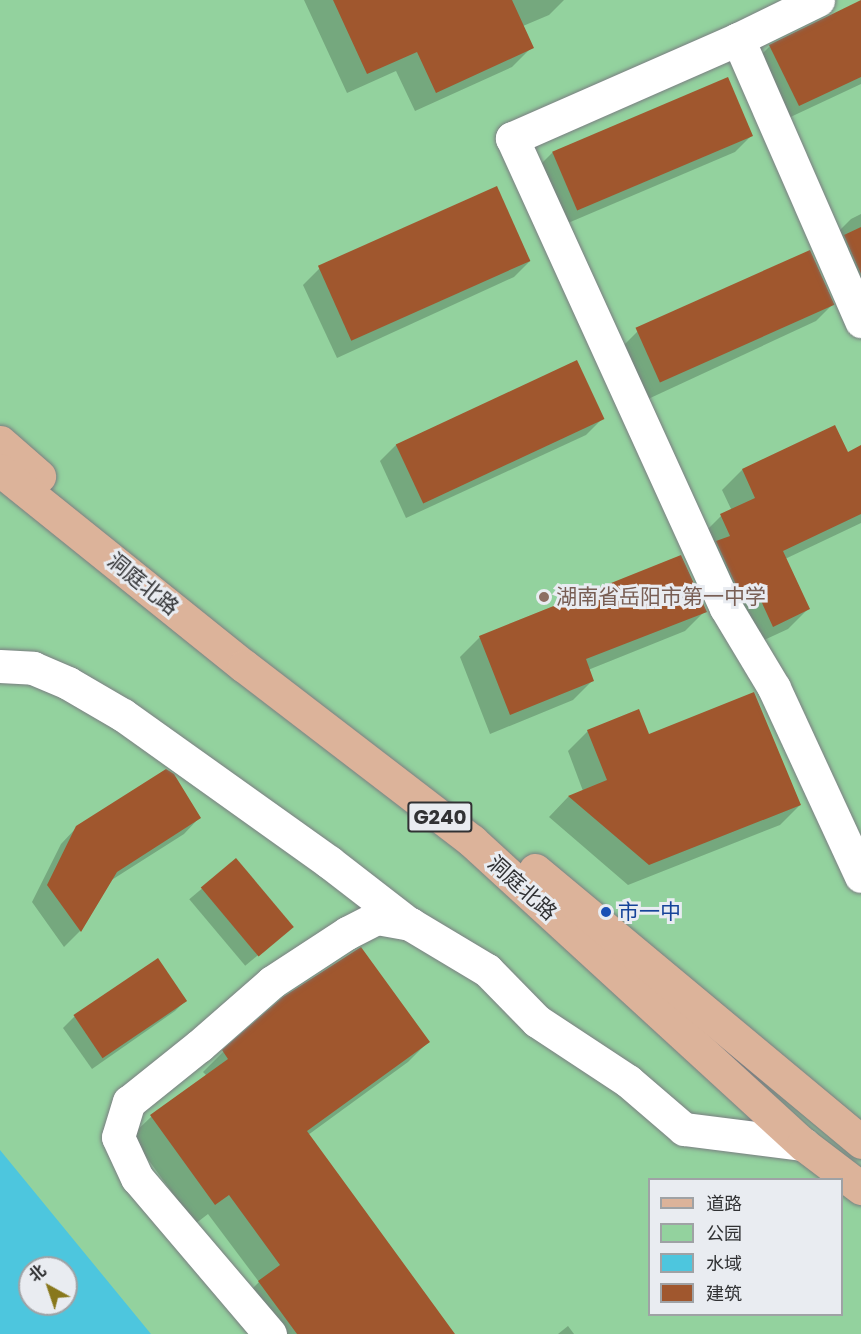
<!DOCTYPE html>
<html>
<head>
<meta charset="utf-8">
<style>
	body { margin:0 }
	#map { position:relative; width:861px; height:1334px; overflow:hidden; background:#dcdfe3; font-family:Poppins,"Noto Sans SC",sans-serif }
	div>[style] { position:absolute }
	.green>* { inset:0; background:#93d29e }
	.water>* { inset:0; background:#4dc6de }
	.shadow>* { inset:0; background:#0003; transform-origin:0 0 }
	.building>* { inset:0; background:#a0572e; transform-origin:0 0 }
	.roads { filter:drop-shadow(0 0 2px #7a7d81) drop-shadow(0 0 2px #7a7d81) }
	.minor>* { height:33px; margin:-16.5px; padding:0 16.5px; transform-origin:16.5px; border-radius:16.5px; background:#fff }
	.primary>* { height:33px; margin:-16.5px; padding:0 16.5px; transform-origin:16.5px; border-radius:16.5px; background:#dcb39a }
	.dots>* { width:16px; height:16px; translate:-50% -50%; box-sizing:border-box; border:3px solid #e9ecf1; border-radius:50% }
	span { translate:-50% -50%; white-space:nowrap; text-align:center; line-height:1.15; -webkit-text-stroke:6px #e9ecf1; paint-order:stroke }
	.shield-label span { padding:2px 4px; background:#e9ecf1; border:2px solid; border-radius:4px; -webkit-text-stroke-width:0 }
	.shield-label { font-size:20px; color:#313234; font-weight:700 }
	.street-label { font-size:21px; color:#313234 }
	.education-label { font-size:21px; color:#785e54 }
	.left { translate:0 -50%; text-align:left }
	.transit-label { font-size:21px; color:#164399 }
	.legend { position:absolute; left:648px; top:1178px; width:195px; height:138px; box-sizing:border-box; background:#e9ecf1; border:2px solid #9fa2a5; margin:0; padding:8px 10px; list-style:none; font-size:18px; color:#313234 }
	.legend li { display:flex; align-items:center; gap:12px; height:30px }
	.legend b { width:30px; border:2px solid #9fa2a5 }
	.north { position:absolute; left:18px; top:1256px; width:60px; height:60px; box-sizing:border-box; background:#e9ecf1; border:2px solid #9fa2a5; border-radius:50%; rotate:320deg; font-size:16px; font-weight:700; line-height:24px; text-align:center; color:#313234 }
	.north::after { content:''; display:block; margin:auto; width:21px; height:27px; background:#88781c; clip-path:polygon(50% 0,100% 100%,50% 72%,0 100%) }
</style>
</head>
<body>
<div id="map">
	<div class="green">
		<div style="clip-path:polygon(evenodd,0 0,861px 0,861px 1334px,0 1334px,0 0,650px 1180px,842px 1180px,842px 1314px,650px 1314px,650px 1180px,0 0,30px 1268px,66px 1268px,66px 1304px,30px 1304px,30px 1268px)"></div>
	</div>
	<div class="water">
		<div style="clip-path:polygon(evenodd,0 1150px,151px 1334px,0 1334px,0 1150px,30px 1268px,66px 1268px,66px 1304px,30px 1304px,30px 1268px)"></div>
	</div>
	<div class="shadow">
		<div style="clip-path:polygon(304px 0,564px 0,549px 15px,523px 26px,532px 47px,512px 67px,415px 111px,396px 71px,347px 93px)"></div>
		<div style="clip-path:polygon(861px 2px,861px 84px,782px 121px,754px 62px,770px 46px)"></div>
		<div style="clip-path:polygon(751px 136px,735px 152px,561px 226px,537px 168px,553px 152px)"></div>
		<div style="clip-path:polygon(496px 188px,530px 261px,514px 277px,337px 358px,303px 285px,319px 269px)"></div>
		<div style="clip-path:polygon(861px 214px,861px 300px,835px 235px,851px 219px)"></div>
		<div style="clip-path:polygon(832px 305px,816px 321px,646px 400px,621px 348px,637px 332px)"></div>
		<div style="clip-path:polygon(602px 419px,586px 435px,406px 518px,380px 461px,396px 445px)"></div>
		<div style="clip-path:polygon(835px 427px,848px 454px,861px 447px,861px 523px,785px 559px,808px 609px,788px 629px,753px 645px,701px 536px,721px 516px,732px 511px,722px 490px,742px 470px)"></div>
		<div style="clip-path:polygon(705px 611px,685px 631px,588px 670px,593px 680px,573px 700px,490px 734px,460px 657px,480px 637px)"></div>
		<div style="clip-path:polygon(588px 731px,648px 736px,800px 805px,780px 825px,628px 885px,549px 817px,568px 797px,583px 791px,568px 751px)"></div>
		<div style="clip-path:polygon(199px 818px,184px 834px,110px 881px,80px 931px,64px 947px,32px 902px,61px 844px,77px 827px)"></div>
		<div style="left:236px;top:860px;width:87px;height:61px;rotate:50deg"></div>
		<div style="clip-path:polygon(158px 960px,186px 1000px,175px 1011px,92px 1069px,63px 1028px,74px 1017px)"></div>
		<div style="clip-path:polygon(428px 1042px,408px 1062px,308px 1135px,453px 1334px,263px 1334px,239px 1302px,259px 1282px,208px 1214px,195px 1224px,131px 1136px,151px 1117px,207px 1076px,203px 1072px,223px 1052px)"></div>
		<div style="clip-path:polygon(568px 1326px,574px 1334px,558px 1334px)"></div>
	</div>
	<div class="building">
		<div style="clip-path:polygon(333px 0,512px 0,534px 48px,436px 93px,417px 52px,367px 74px)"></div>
		<div style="clip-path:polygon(861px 0,861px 77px,799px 106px,769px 45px)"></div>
		<div style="left:728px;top:77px;width:64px;height:191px;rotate:67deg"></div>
		<div style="left:497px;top:186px;width:82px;height:196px;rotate:66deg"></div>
		<div style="clip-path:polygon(861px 227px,861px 274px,844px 235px)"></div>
		<div style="left:810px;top:250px;width:60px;height:191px;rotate:66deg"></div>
		<div style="left:577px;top:360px;width:65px;height:200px;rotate:65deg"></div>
		<div style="clip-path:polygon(835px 425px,848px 452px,861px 445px,861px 514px,783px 551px,810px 609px,773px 627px,757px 592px,742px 598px,716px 541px,730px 536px,720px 514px,755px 498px,742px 469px)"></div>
		<div style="clip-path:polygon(681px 555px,707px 612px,586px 659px,594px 681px,510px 715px,479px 636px)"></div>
		<div style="clip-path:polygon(754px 692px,801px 805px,649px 865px,568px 796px,607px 780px,587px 730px,639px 709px,649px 734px)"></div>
		<div style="clip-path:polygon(166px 769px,174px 774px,201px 818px,117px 872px,81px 932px,47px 885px,76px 826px)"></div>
		<div style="left:236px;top:858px;width:90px;height:46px;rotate:50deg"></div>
		<div style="clip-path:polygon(361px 947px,430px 1042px,307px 1131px,455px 1334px,297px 1334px,258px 1281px,280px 1265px,229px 1195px,215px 1205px,150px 1115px,228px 1059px,222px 1050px,283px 997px)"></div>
		<div style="left:158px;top:958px;width:52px;height:102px;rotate:56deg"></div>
	</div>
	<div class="roads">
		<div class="minor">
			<div style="left:818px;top:0;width:89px;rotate:154deg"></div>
			<div style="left:738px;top:39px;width:247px;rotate:156.3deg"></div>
			<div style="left:512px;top:138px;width:516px;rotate:65.52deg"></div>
			<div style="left:726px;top:608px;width:93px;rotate:59deg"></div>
			<div style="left:774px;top:688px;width:207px;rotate:65.2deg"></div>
			<div style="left:738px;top:39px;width:308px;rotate:66.4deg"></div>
			<div style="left:0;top:666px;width:33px;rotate:3deg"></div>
			<div style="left:33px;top:668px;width:38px;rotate:23deg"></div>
			<div style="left:68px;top:683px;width:64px;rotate:30.2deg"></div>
			<div style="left:123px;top:715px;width:253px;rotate:35.5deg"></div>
			<div style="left:329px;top:862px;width:100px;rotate:37.7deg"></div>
			<div style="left:270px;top:1334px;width:205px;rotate:-130.4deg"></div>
			<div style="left:137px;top:1178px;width:45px;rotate:-114.9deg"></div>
			<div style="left:118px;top:1137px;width:37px;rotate:-73deg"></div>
			<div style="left:129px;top:1102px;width:90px;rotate:-38.7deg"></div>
			<div style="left:199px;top:1046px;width:97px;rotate:-41.2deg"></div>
			<div style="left:272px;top:982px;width:90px;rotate:-33.2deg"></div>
			<div style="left:347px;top:933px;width:34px;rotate:-27deg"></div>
			<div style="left:377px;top:918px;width:34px;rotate:10deg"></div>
			<div style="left:410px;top:924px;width:90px;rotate:30.9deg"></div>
			<div style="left:487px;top:970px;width:71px;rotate:45.6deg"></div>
			<div style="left:537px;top:1021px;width:109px;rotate:33.4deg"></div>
			<div style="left:628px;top:1081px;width:74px;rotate:40.6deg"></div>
			<div style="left:684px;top:1129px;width:120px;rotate:7.2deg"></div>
		</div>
		<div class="primary">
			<div style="left:0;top:442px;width:52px;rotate:41.1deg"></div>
			<div style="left:0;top:470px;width:313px;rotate:38.8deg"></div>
			<div style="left:244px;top:666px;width:287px;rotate:37.5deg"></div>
			<div style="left:472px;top:841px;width:449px;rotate:42.5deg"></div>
			<div style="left:803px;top:1144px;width:73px;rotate:37.2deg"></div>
			<div style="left:535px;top:870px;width:425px;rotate:39.8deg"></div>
		</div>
	</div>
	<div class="dots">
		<div style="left:544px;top:597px;background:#8d6e63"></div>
		<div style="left:606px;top:912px;background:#1a4fb4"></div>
	</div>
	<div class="shield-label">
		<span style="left:440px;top:817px">G240</span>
	</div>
	<div class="street-label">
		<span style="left:143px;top:584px;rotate:39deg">洞庭北路</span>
		<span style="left:522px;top:888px;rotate:42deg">洞庭北路</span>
	</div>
	<div class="education-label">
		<span class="left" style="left:556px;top:597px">湖南省岳阳市第一中学</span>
	</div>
	<div class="transit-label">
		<span class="left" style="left:618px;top:912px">市一中</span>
	</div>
	<ul class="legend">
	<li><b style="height:8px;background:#dcb39a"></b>道路</li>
	<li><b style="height:16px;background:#93d29e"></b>公园</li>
	<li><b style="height:16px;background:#4dc6de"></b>水域</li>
	<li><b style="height:16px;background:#a0572e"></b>建筑</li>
	</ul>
	<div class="north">北</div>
</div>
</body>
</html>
